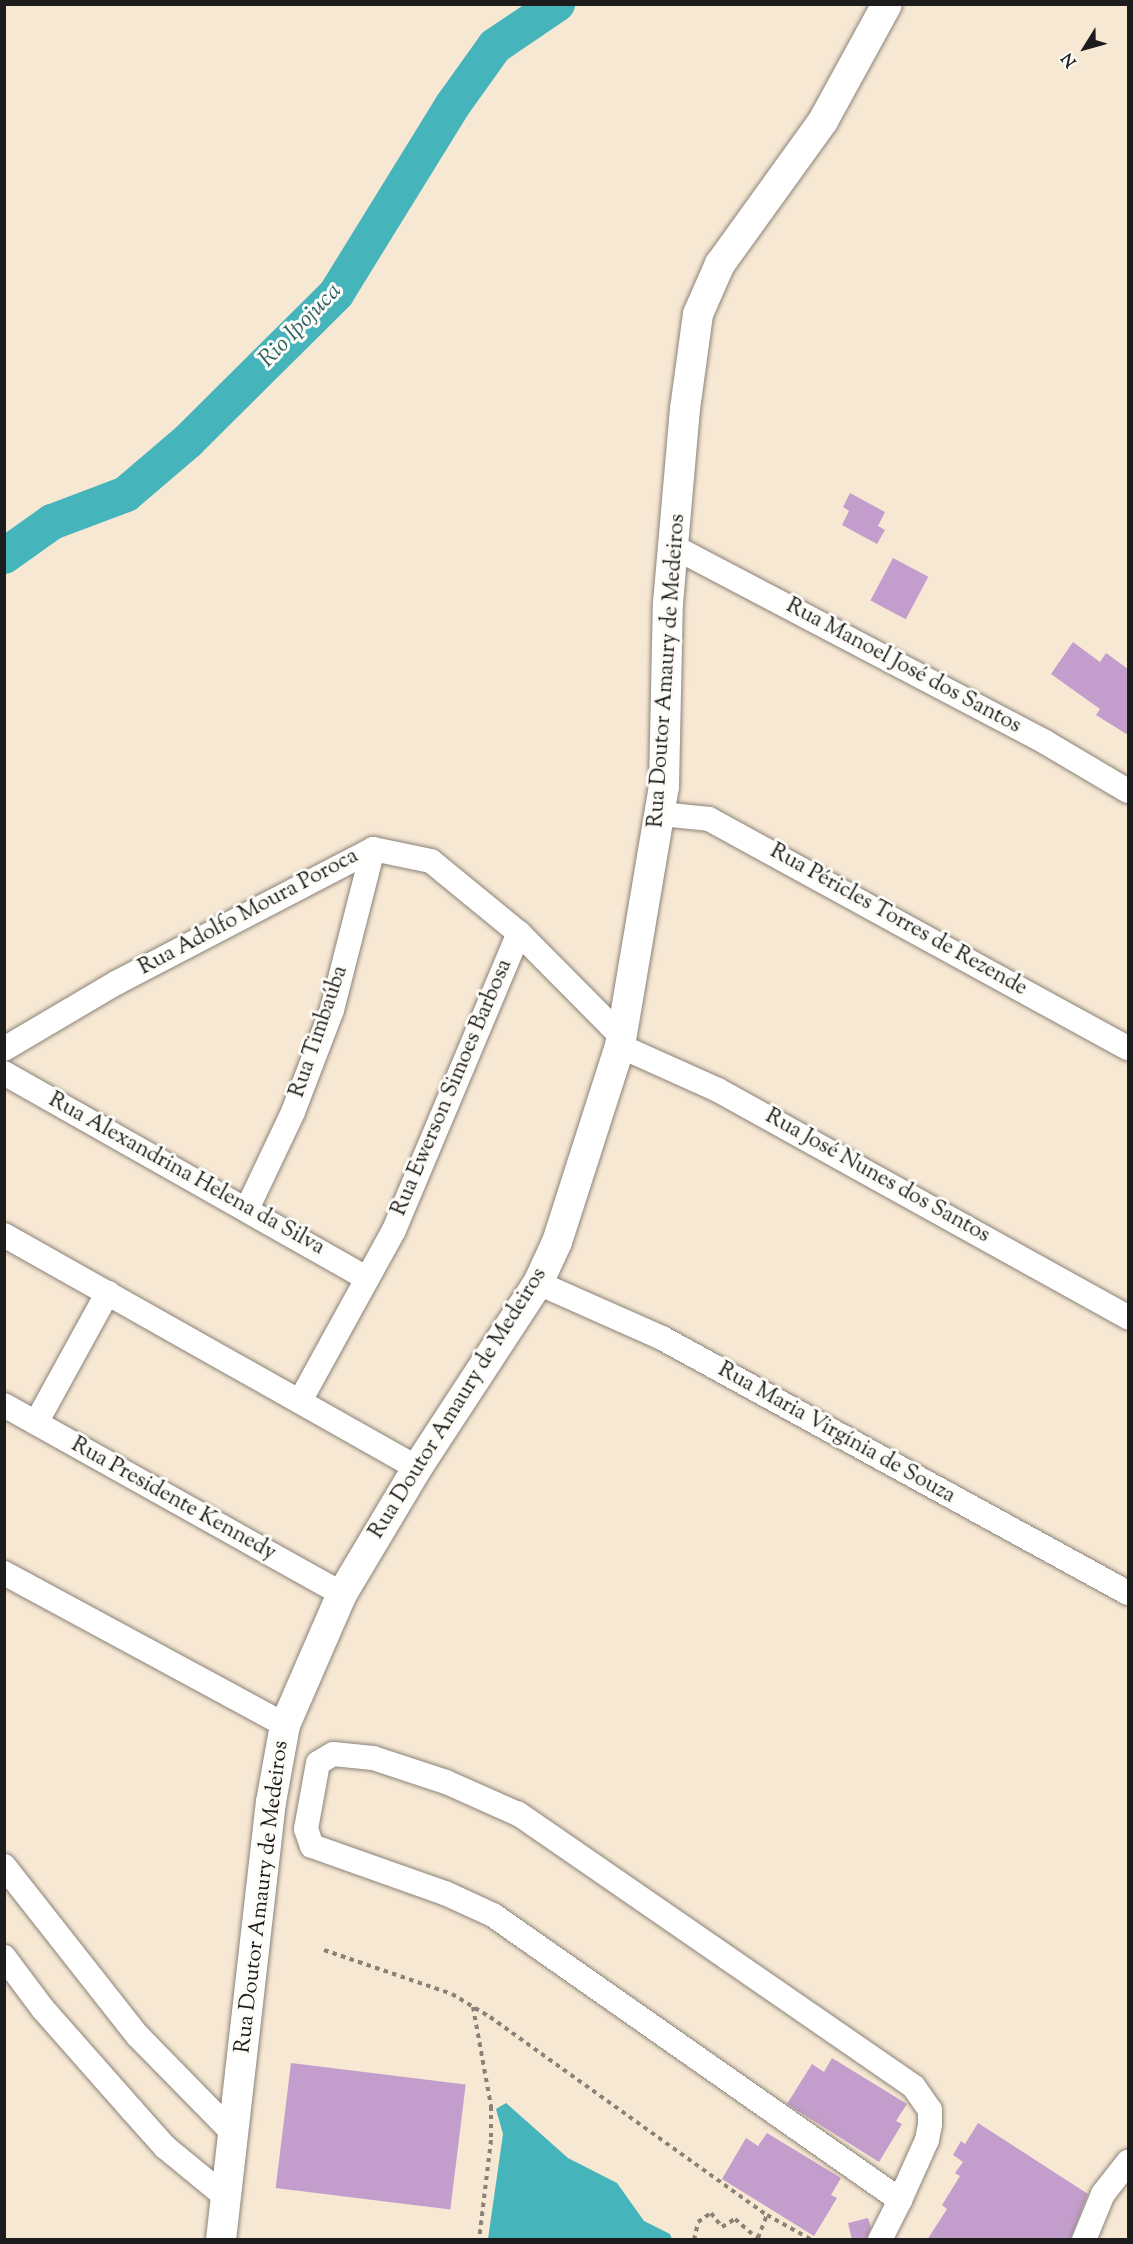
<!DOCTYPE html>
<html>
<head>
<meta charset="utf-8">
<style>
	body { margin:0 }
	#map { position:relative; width:1133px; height:2244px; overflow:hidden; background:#f7e8d4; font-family:"Sorts Mill Goudy",serif }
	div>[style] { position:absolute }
	.water>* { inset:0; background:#45b5bb }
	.river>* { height:36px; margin:-18px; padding:0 18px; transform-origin:18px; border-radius:18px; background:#45b5bb }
	.building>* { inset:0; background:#c39dcb; transform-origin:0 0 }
	.path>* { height:4px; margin-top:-2px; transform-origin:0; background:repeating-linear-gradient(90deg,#8a8278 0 4.5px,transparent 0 9px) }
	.roads { filter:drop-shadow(0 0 2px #8a8278) drop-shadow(0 0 2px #8a8278) }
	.minor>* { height:24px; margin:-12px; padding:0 12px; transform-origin:12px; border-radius:12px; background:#fff }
	.tertiary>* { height:30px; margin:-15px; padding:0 15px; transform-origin:15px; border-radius:15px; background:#fff }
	span { translate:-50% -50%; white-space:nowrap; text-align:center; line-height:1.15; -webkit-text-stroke:6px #fdfcf7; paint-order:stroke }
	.street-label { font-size:22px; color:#1c1c1c }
	.water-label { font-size:24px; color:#2e6164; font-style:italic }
	.frame { position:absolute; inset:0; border:6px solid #1c1c1c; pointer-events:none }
	.north { position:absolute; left:1055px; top:18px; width:60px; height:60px; -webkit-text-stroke:4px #fdfcf7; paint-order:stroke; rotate:233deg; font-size:16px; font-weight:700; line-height:24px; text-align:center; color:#1c1c1c }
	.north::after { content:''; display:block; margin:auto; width:21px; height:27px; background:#1c1c1c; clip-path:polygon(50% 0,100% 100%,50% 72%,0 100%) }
</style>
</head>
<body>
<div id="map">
	<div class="water">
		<div style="clip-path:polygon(506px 2103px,568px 2158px,617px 2183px,644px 2221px,670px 2234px,672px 2239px,488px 2239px,503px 2134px,496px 2109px)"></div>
	</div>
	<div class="river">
		<div style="left:4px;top:556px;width:59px;rotate:-35.3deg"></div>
		<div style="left:52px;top:522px;width:79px;rotate:-20.7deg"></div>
		<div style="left:126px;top:494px;width:82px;rotate:-40.5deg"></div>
		<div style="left:188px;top:441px;width:209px;rotate:-44.8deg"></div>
		<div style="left:336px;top:294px;width:221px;rotate:-58.3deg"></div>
		<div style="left:452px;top:106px;width:74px;rotate:-54.4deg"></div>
		<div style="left:495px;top:46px;width:75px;rotate:-34.1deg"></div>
	</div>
	<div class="building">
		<div style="clip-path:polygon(850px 493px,885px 512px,878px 526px,885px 530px,877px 544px,842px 525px,849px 511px,843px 507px)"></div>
		<div style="left:893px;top:558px;width:40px;height:48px;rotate:28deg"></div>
		<div style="clip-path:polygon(1073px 642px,1100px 662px,1106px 653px,1128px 669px,1128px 735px,1096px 715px,1100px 709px,1051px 674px)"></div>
		<div style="clip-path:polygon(832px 2058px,907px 2104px,896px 2121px,902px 2124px,879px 2162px,787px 2104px,812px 2064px,824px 2072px)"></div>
		<div style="left:291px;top:2063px;width:176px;height:126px;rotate:7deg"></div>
		<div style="clip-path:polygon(978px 2123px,1088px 2194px,1070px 2240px,927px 2240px,947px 2209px,942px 2205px,960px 2176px,955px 2173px,963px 2162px,953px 2155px,961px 2141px,965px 2144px)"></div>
		<div style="clip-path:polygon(767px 2133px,841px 2178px,831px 2195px,837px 2198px,814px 2236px,722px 2179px,746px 2138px,758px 2146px)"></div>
		<div style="clip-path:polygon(868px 2218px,871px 2227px,866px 2240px,852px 2240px,848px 2223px)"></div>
	</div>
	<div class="path">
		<div style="left:324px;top:1950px;width:135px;rotate:19deg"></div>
		<div style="left:452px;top:1994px;width:44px;rotate:31.2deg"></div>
		<div style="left:490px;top:2017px;width:340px;rotate:35.6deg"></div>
		<div style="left:767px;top:2215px;width:51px;rotate:29.1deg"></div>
		<div style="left:473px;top:2007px;width:101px;rotate:79.7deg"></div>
		<div style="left:491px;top:2106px;width:34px;rotate:90deg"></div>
		<div style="left:491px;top:2140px;width:101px;rotate:96.8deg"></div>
		<div style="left:758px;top:2238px;width:25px;rotate:-69deg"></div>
		<div style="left:694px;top:2240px;width:18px;rotate:-77deg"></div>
		<div style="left:698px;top:2222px;width:16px;rotate:-35deg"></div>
		<div style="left:711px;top:2213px;width:18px;rotate:52deg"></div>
		<div style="left:722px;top:2227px;width:15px;rotate:-32deg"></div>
		<div style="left:735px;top:2219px;width:32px;rotate:41deg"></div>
	</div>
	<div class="roads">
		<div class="minor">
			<div style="left:674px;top:547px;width:419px;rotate:27.7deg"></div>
			<div style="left:1045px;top:742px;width:96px;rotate:30.6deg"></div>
			<div style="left:661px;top:814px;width:48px;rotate:5.9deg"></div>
			<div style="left:709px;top:819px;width:477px;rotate:28.7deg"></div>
			<div style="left:620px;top:1046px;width:107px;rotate:24.2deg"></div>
			<div style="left:718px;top:1090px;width:469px;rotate:29deg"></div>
			<div style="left:4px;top:1049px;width:130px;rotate:-30.5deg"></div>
			<div style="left:116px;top:983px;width:290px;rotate:-27.5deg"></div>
			<div style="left:373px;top:849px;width:59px;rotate:11.7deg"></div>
			<div style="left:431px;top:861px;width:114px;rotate:39.3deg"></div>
			<div style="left:519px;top:933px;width:146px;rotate:45.3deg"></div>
			<div style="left:4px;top:1073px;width:417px;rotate:29.5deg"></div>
			<div style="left:247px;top:1209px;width:107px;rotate:-64.6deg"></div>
			<div style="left:293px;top:1112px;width:109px;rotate:-69.1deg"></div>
			<div style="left:332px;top:1010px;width:166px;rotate:-75.7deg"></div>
			<div style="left:4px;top:1235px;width:474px;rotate:29.4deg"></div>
			<div style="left:538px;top:1283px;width:136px;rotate:23.9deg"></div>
			<div style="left:662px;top:1338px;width:531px;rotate:28.69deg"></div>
			<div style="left:300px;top:1401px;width:195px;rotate:-61.2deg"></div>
			<div style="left:394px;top:1230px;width:322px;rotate:-67.2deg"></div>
			<div style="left:4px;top:1405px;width:387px;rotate:29.2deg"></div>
			<div style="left:36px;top:1423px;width:149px;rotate:-61.2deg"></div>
			<div style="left:4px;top:1573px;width:319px;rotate:28.4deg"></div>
			<div style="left:4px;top:1866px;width:216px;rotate:51.8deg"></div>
			<div style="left:138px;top:2036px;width:137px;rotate:45.6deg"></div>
			<div style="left:4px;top:1957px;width:65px;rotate:53.1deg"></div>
			<div style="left:43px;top:2009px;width:135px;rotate:48.6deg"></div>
			<div style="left:132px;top:2110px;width:50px;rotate:48.3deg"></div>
			<div style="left:165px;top:2147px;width:80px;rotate:39.4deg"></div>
			<div style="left:880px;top:2240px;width:45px;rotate:-63.4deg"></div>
			<div style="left:900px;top:2200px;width:66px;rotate:-65.8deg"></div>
			<div style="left:927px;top:2140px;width:16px;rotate:-79deg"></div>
			<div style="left:930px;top:2124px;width:14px;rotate:-90deg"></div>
			<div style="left:930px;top:2110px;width:29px;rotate:-125deg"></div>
			<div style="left:913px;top:2086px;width:480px;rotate:-145.4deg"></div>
			<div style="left:518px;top:1814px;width:79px;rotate:-156deg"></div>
			<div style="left:446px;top:1782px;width:77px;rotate:-161.8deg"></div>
			<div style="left:373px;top:1758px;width:40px;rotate:-174.3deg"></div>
			<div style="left:333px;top:1754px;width:17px;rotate:149deg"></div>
			<div style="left:318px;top:1763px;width:67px;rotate:100.3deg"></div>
			<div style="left:306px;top:1829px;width:18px;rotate:71deg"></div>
			<div style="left:312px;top:1846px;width:141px;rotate:19.5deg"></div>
			<div style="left:445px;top:1893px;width:53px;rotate:24.6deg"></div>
			<div style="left:493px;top:1915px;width:497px;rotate:35deg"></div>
			<div style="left:1084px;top:2240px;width:50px;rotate:-67.6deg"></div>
			<div style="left:1103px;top:2194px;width:41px;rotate:-52deg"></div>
		</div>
		<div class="tertiary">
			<div style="left:221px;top:2240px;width:441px;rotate:-83.5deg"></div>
			<div style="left:271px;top:1802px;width:78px;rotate:-79.7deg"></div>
			<div style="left:285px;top:1725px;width:143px;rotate:-66.5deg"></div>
			<div style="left:342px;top:1594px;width:147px;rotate:-59.2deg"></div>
			<div style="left:417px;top:1468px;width:221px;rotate:-56.8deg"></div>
			<div style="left:538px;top:1283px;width:45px;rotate:-65.1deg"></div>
			<div style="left:557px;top:1242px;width:206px;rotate:-72.2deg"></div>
			<div style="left:620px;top:1046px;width:263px;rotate:-80.4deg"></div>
			<div style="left:664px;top:787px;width:184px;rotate:-88.8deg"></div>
			<div style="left:668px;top:603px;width:195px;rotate:-85deg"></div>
			<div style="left:685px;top:409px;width:96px;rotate:-82.2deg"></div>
			<div style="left:698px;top:314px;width:55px;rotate:-66.3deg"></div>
			<div style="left:720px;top:264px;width:176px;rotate:-54.2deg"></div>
			<div style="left:823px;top:121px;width:133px;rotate:-61.3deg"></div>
		</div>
	</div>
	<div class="street-label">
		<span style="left:903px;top:667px;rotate:28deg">Rua Manoel José dos Santos</span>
		<span style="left:668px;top:671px;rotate:-86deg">Rua Doutor Amaury de Medeiros</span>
		<span style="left:249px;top:913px;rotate:-28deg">Rua Adolfo Moura Poroca</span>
		<span style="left:898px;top:921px;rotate:29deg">Rua Péricles Torres de Rezende</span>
		<span style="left:320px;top:1032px;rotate:-71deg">Rua Timbaúba</span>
		<span style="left:453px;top:1088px;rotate:-67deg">Rua Ewerson Simoes Barbosa</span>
		<span style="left:186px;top:1175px;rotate:29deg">Rua Alexandrina Helena da Silva</span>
		<span style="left:877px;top:1177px;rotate:29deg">Rua José Nunes dos Santos</span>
		<span style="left:459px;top:1404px;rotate:-58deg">Rua Doutor Amaury de Medeiros</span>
		<span style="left:836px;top:1434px;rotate:29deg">Rua Maria Virgínia de Souza</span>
		<span style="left:173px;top:1500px;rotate:29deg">Rua Presidente Kennedy</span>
		<span style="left:263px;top:1897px;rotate:-83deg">Rua Doutor Amaury de Medeiros</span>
	</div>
	<div class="water-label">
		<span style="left:301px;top:326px;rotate:-46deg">Rio Ipojuca</span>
	</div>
	<div class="frame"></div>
	<div class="north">N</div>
</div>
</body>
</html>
